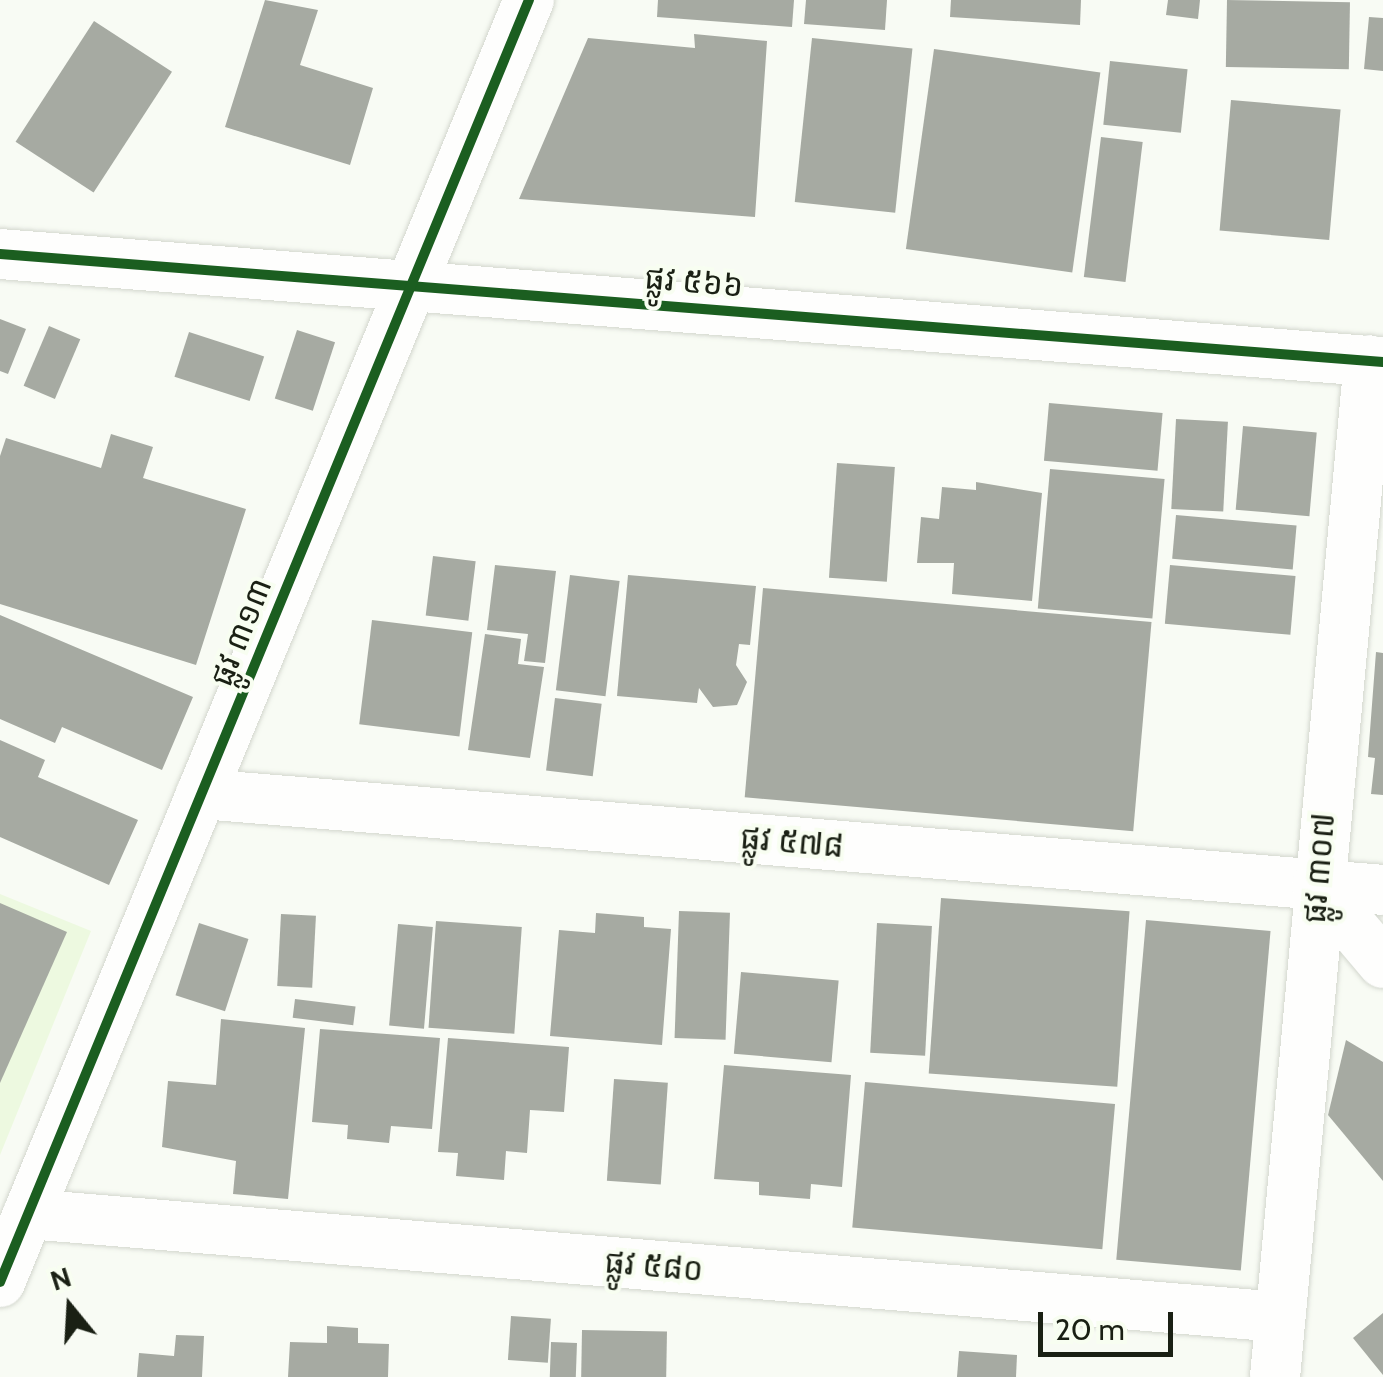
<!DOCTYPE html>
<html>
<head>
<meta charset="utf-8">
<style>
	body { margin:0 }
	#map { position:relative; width:1383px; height:1377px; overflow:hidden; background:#f8fbf4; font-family:Cabin,"Noto Sans Khmer",sans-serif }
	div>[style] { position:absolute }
	.built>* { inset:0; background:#edf9e0 }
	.building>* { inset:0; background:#a6aaa2; transform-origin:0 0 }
	.roads { filter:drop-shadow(0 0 2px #d3d7ce) drop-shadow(0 0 2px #d3d7ce) }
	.minor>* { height:50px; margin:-25px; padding:0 25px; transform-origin:25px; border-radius:25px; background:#fefefd }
	.cycleway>* { height:10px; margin:-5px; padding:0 5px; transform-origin:5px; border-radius:5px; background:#1b5e20 }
	span { translate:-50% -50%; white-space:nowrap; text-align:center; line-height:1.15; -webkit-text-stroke:8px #f8fef1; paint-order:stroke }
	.street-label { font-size:32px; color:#1a2014 }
	.north { position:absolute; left:20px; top:1257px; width:100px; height:100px; -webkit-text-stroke:8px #f8fef1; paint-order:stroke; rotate:342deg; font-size:28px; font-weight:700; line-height:40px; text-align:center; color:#1a2014 }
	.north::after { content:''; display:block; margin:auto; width:35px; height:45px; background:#1a2014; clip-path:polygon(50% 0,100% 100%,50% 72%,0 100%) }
	.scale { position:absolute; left:1038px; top:1312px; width:135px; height:45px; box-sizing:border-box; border:5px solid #1a2014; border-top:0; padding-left:12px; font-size:30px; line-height:35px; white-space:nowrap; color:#1a2014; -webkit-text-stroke:8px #f8fef1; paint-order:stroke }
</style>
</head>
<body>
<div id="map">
	<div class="built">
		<div style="clip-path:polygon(0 894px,91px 931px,0 1155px)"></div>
	</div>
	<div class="building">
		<div style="clip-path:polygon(265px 0,318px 10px,300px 65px,373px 88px,350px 165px,225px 127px)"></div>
		<div style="clip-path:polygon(658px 0,794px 0,792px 27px,657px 17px)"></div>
		<div style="clip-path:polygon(806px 0,887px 0,885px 30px,804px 24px)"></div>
		<div style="clip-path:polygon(951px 0,1081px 0,1080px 25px,950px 17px)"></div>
		<div style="clip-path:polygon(1168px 0,1200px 0,1198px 19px,1166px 15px)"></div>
		<div style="left:1227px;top:0;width:123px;height:67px;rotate:1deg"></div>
		<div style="clip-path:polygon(1369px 17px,1383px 18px,1383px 71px,1364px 69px)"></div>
		<div style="left:94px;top:21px;width:93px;height:144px;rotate:33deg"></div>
		<div style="clip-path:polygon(694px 34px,767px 41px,755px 217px,519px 199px,588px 38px,695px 48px)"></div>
		<div style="left:812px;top:38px;width:101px;height:165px;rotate:6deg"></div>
		<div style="left:934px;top:49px;width:168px;height:202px;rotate:8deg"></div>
		<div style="left:1110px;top:61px;width:78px;height:64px;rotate:6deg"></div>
		<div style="left:1231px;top:100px;width:110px;height:131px;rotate:5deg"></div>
		<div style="left:1101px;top:137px;width:42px;height:141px;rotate:7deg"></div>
		<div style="clip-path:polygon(0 319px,26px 329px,8px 374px,0 371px)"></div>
		<div style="left:49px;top:326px;width:34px;height:65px;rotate:23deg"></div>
		<div style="left:297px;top:330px;width:40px;height:72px;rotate:18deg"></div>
		<div style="left:189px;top:332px;width:79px;height:47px;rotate:18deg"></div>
		<div style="left:1049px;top:403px;width:114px;height:58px;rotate:5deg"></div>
		<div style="left:1176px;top:419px;width:52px;height:90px;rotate:3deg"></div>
		<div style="left:1243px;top:426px;width:74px;height:84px;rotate:5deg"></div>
		<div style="clip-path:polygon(111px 434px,153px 447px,143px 478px,246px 509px,196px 665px,0 604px,0 456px,6px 438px,101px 468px)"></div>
		<div style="left:837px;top:463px;width:58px;height:115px;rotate:4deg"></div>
		<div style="left:1050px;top:469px;width:115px;height:140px;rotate:5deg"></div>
		<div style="clip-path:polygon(976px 482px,1042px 493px,1032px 601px,952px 594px,954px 563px,917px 563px,921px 517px,939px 519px,942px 487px,976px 490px)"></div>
		<div style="left:1176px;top:515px;width:121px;height:44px;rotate:5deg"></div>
		<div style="left:433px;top:556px;width:43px;height:60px;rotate:7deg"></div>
		<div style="clip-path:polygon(495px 565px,556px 571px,545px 663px,524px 661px,528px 634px,487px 630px)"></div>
		<div style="left:1170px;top:565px;width:126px;height:59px;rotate:5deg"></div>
		<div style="left:570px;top:575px;width:50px;height:116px;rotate:7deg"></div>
		<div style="clip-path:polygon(628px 575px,756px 586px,750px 645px,739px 644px,736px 665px,747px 682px,737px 705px,713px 707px,699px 688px,697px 703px,617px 696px)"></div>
		<div style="left:763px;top:588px;width:390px;height:210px;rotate:5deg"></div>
		<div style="clip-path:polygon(0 615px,193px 697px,162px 770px,62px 727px,55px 743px,0 719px)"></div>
		<div style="left:372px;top:620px;width:101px;height:105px;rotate:7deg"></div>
		<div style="clip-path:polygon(485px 634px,521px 639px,518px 664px,544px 667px,530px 758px,468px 750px)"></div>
		<div style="clip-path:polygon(1376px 652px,1383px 653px,1383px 795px,1371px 794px,1375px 758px,1368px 757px)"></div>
		<div style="left:555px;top:698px;width:47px;height:73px;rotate:7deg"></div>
		<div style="clip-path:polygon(0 740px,45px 760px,38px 777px,138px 820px,109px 885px,0 837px)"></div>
		<div style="left:941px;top:898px;width:189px;height:176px;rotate:4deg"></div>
		<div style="clip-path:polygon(0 903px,67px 932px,0 1083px)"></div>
		<div style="left:679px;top:911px;width:51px;height:127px;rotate:2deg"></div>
		<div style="clip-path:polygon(596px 913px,644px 917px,644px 927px,671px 929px,662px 1045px,550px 1036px,559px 930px,595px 933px)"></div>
		<div style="left:281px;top:914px;width:35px;height:72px;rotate:3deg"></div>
		<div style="left:1146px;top:920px;width:125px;height:341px;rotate:5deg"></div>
		<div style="left:436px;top:921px;width:86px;height:107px;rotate:4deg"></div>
		<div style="left:199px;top:923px;width:52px;height:76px;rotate:18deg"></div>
		<div style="left:877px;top:923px;width:55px;height:130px;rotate:3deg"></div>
		<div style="left:398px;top:924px;width:35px;height:102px;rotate:5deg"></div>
		<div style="left:741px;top:972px;width:98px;height:82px;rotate:5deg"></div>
		<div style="left:295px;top:999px;width:61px;height:19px;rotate:7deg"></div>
		<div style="clip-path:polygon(221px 1019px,305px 1028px,288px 1199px,233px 1194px,236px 1161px,162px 1147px,168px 1081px,216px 1085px)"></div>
		<div style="clip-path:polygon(320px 1029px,440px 1038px,432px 1129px,391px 1126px,389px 1143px,347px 1139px,348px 1125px,312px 1122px)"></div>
		<div style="clip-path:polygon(448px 1038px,569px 1047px,564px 1112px,530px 1110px,527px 1153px,506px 1151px,504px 1180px,456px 1176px,458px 1153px,438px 1152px)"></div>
		<div style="clip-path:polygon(1346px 1040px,1383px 1062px,1383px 1181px,1328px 1115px)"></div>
		<div style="clip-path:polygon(724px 1065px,851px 1075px,842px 1187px,811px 1184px,810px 1199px,759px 1195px,759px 1182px,714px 1179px)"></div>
		<div style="left:614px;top:1079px;width:54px;height:102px;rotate:4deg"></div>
		<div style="left:865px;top:1082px;width:251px;height:146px;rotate:5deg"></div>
		<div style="clip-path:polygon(1383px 1313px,1383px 1375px,1353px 1338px)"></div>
		<div style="left:511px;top:1316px;width:40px;height:44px;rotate:4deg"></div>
		<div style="clip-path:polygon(327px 1326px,358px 1328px,358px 1343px,389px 1344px,388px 1377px,288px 1377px,290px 1342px,327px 1343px)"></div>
		<div style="left:582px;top:1330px;width:85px;height:47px;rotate:1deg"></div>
		<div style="clip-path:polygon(176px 1335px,204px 1336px,202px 1377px,137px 1377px,139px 1353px,174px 1356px)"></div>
		<div style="left:551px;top:1342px;width:26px;height:35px;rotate:2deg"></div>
		<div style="clip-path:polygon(959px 1351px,1017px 1355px,1016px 1377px,957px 1377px)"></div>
	</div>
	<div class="roads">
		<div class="minor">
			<div style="left:0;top:254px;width:1387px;rotate:4.47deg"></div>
			<div style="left:201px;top:794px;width:1186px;rotate:4.64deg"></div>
			<div style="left:1317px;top:885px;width:102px;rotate:49.8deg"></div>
			<div style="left:28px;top:1214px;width:1256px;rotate:4.7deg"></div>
			<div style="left:0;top:1282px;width:1387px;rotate:-67.58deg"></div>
			<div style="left:1275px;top:1377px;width:1021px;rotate:-84.72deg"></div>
		</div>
	</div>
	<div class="cycleway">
		<div style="left:0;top:254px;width:1387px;rotate:4.47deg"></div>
		<div style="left:0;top:1282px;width:1387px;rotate:-67.58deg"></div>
	</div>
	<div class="street-label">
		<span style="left:694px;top:282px;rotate:5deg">ផ្លូវ ៥៦៦</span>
		<span style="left:241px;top:632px;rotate:-68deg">ផ្លូវ ៣១៣</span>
		<span style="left:792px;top:842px;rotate:5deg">ផ្លូវ ៥៧៨</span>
		<span style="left:1319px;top:868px;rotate:-85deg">ផ្លូវ ៣០៧</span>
		<span style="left:654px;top:1266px;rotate:5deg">ផ្លូវ ៥៨០</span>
	</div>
	<div class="north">N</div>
	<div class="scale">20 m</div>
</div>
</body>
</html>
